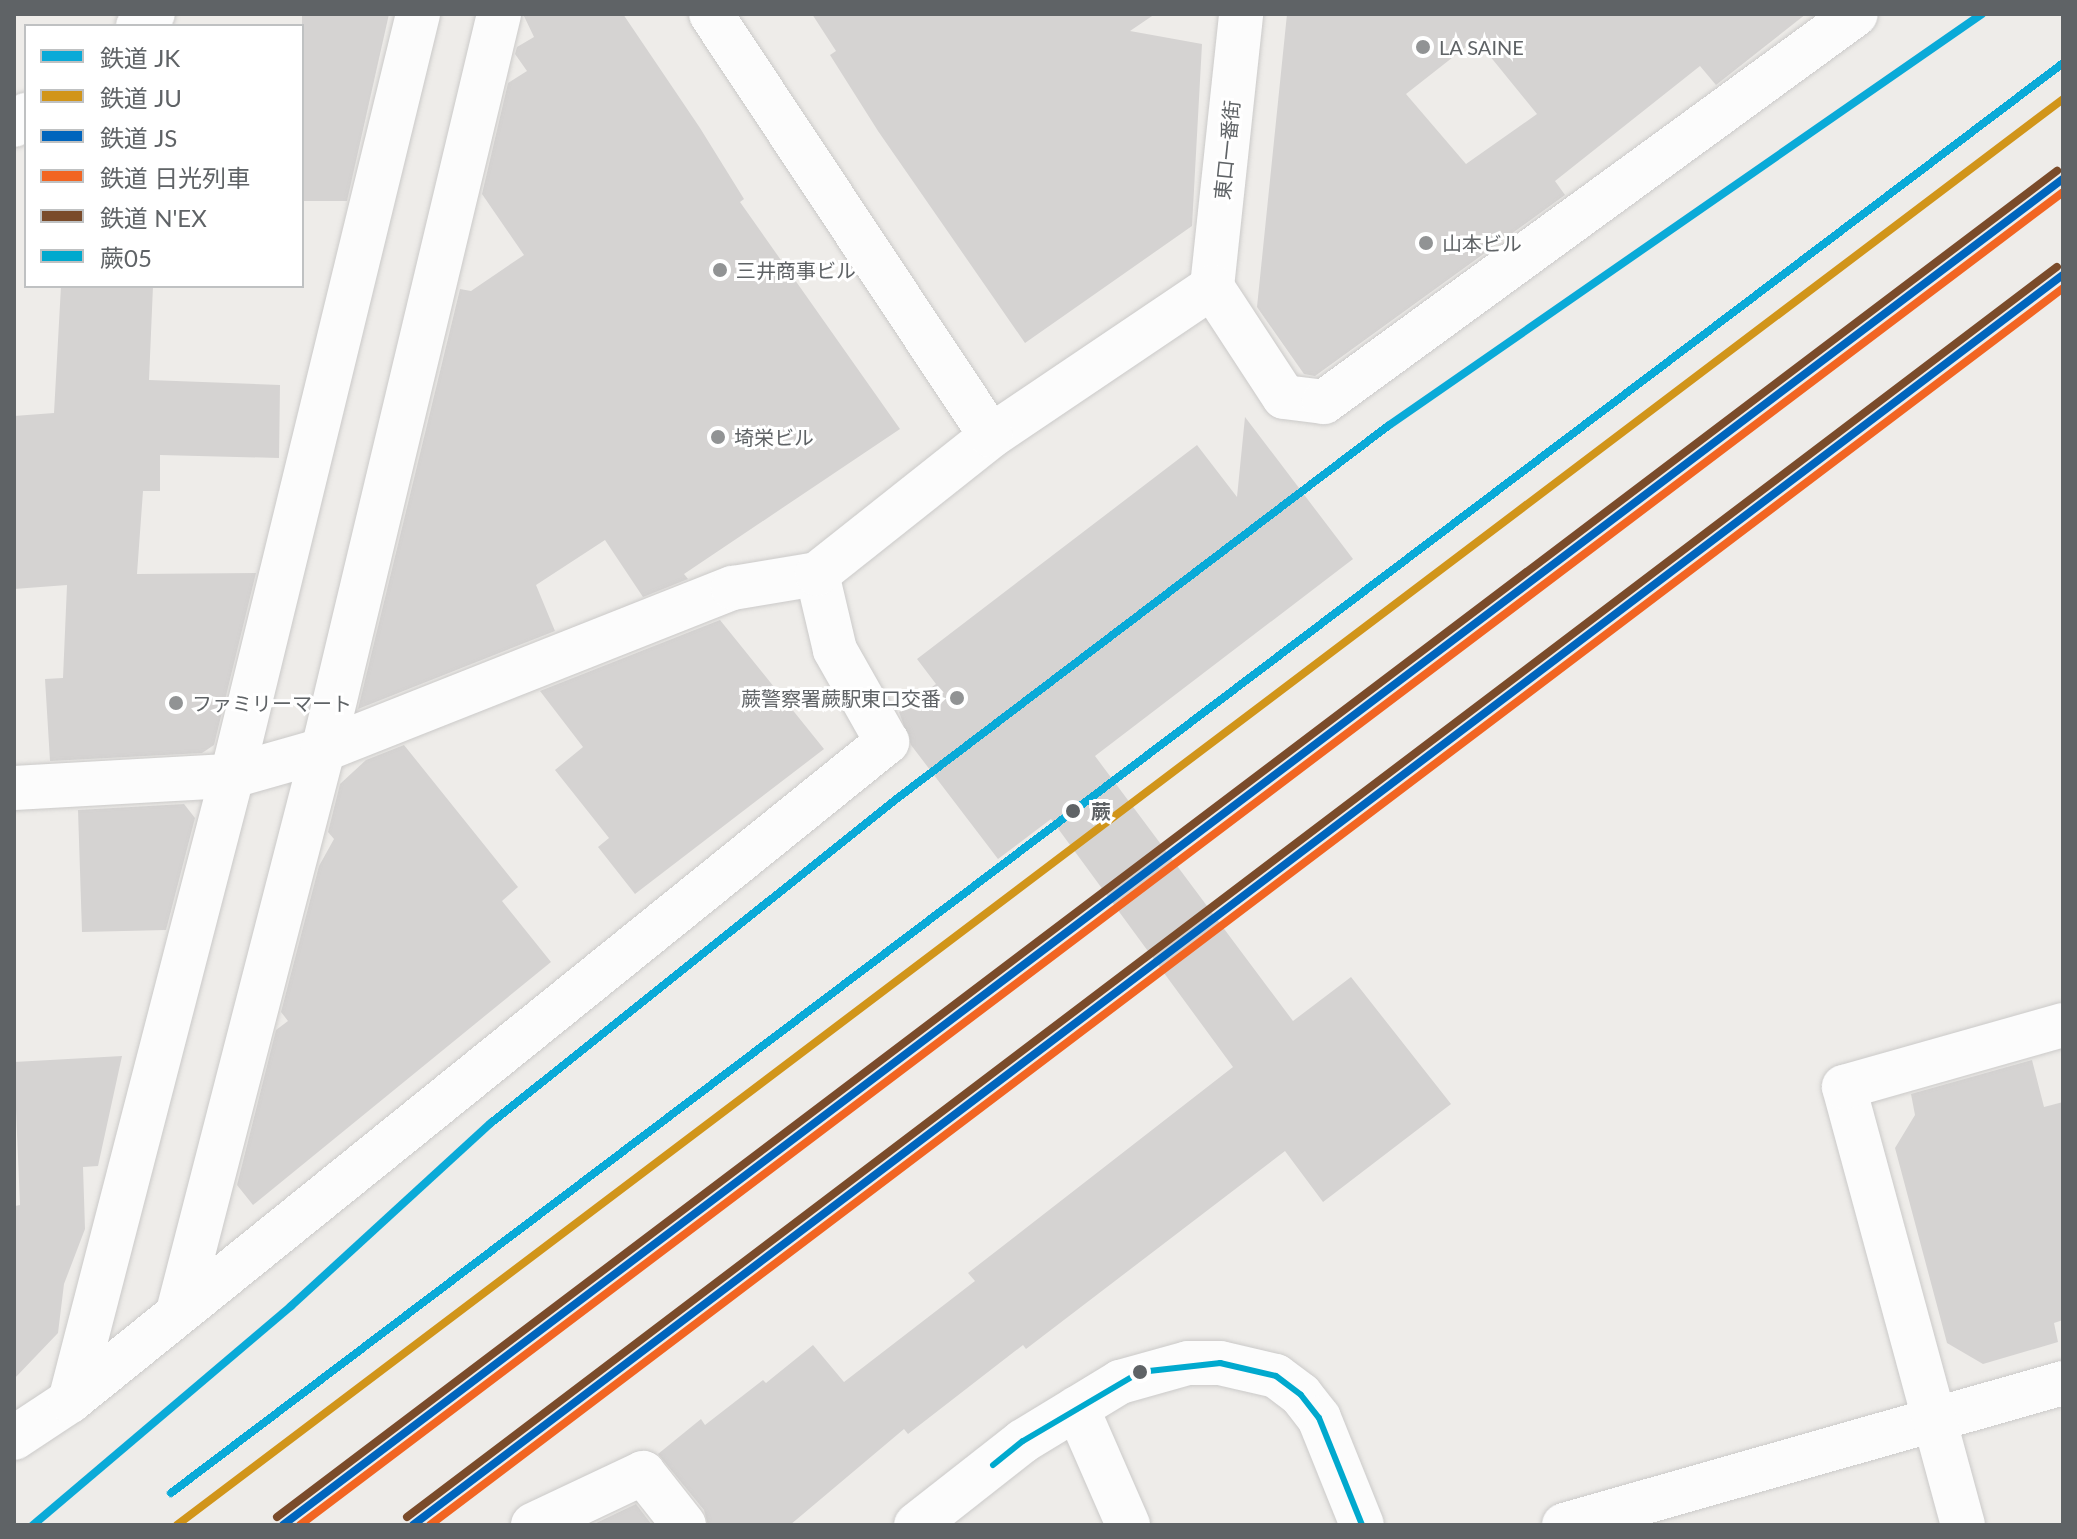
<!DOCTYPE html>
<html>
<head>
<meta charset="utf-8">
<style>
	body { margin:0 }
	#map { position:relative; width:2077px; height:1539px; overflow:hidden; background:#eeece9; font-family:Lato,"Noto Sans JP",sans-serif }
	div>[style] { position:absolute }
	.building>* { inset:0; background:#d5d3d2 }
	.roads { filter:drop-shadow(0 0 2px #cbcac9) drop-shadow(0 0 2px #cbcac9) }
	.minor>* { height:44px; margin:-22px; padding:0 22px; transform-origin:22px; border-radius:22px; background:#fcfcfc }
	.tertiary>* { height:44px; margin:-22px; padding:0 22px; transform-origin:22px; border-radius:22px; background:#fcfcfc }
	.bus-1>* { height:6px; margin:-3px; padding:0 3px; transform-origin:3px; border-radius:3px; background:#00a9ce }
	.rail-1>* { height:8px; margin:-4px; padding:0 4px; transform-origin:4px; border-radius:4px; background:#0aaad8 }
	.rail-2>* { height:8px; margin:-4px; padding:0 4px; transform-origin:4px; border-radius:4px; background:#d1951a }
	.rail-3>* { height:8px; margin:-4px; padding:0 4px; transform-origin:4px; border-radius:4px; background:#0065bd }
	.rail-4>* { height:8px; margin:-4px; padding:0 4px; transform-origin:4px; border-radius:4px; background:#f26522 }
	.rail-5>* { height:8px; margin:-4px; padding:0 4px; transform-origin:4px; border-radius:4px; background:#7a4b2a }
	.dots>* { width:22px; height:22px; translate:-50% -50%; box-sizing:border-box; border:4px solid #fff; border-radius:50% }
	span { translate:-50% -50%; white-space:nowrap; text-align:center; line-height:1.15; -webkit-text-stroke:6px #fff; paint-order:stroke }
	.poi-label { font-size:20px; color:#5f6366 }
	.left { translate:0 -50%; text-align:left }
	.right { translate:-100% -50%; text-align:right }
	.street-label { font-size:20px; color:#5f6366 }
	.stop-label { font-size:20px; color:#5f6366; font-weight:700 }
	.frame { position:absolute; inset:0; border:16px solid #5f6366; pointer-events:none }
	.legend { position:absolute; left:24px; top:24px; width:280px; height:264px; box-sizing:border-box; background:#fff; border:2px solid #bfc1c2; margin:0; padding:10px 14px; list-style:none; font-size:24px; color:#5f6366 }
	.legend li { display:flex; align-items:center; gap:16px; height:40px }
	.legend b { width:40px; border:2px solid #bfc1c2 }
</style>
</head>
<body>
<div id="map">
	<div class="building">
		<div style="clip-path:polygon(302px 14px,389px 14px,347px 201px,302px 201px)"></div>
		<div style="clip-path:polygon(523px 14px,623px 14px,700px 128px,744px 199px,740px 202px,900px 429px,684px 574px,688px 579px,643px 597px,605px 540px,536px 585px,555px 631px,358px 709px,460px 289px,471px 291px,524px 255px,482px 194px,508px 83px,527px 71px,515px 54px,517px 47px,534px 37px)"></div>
		<div style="clip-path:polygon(812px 14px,1155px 14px,1130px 31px,1202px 44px,1192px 226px,1025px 343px,878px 131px,830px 55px,836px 51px)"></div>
		<div style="clip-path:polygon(evenodd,1287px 14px,1806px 14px,1716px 85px,1700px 66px,1555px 181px,1565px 195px,1315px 376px,1304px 374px,1257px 307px,1287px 14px,1476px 39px,1537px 114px,1466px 164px,1406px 94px,1476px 39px)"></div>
		<div style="clip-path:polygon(61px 286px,153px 286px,149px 380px,280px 385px,279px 458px,160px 455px,160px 491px,143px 491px,137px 574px,256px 573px,214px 745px,202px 753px,50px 761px,45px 679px,63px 678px,67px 585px,14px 589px,14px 416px,54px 413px)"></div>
		<div style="clip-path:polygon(1245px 417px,1353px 559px,1095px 756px,1293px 1021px,1351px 977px,1451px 1104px,1323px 1202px,1285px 1151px,1026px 1349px,1023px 1345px,908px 1434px,904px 1429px,790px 1525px,708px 1525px,704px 1510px,658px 1454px,701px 1419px,705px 1425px,763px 1380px,766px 1383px,813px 1345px,844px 1382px,975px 1281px,968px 1273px,1233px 1067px,1051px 819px,998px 859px,911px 745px,899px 712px,936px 684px,917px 659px,1197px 445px,1237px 497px)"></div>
		<div style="clip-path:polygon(720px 620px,824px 749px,635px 894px,598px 847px,609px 838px,555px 770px,583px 747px,540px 691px)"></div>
		<div style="clip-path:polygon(404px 745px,518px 887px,502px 901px,551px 962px,253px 1205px,237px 1185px,276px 1030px,288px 1021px,281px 1012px,319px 866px,334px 839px,328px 832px,340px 784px,366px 760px)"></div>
		<div style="clip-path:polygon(184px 804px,195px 818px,166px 930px,82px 932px,78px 810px)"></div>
		<div style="clip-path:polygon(122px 1056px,98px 1166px,83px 1167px,85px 1229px,64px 1284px,58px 1333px,14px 1379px,15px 1206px,20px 1205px,14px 1062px)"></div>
		<div style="clip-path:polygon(2032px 1060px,2044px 1107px,2063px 1102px,2063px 1320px,2054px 1323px,2058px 1342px,1983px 1364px,1947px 1343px,1895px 1148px,1915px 1115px,1911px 1094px)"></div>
		<div style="clip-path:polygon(636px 1504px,652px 1525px,592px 1525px)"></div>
	</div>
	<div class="roads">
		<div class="minor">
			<div style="left:1212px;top:287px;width:275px;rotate:-83.9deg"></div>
			<div style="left:14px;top:788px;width:218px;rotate:-3.2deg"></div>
			<div style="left:232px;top:776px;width:95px;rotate:-15.9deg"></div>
			<div style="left:323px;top:750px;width:441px;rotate:-21.6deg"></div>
			<div style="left:733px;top:588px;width:85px;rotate:-9.5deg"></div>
			<div style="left:179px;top:1308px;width:576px;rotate:-75.53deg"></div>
			<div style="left:323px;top:750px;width:757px;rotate:-76.55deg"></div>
			<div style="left:70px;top:1401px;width:646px;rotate:-75.47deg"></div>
			<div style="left:232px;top:776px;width:784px;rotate:-76.28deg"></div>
			<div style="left:1077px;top:1408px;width:128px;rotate:66.4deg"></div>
			<div style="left:14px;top:1438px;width:67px;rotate:-33.5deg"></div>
			<div style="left:70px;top:1401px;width:1050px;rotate:-38.89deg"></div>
			<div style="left:887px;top:742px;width:106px;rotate:-119.5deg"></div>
			<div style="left:835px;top:650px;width:78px;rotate:-103.3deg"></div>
			<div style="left:817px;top:574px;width:222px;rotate:-38.4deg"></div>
			<div style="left:991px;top:436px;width:267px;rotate:-34deg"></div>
			<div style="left:1212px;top:287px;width:131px;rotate:56.8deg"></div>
			<div style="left:1284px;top:397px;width:40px;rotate:7.1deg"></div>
			<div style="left:1324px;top:402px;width:658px;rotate:-36.1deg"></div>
			<div style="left:533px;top:1525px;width:122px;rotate:-25.3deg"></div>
			<div style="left:643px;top:1473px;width:66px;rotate:51.7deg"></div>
			<div style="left:916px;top:1525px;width:136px;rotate:-38.1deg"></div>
			<div style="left:1023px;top:1441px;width:114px;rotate:-31.3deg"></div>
			<div style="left:1120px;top:1382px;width:71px;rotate:-15.6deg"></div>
			<div style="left:1188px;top:1363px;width:32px"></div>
			<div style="left:1220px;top:1363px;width:57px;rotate:13.1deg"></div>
			<div style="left:1276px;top:1376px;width:31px;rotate:37deg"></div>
			<div style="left:1301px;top:1395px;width:29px;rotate:52deg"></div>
			<div style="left:1319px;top:1418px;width:115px;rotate:68.1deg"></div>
			<div style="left:1564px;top:1525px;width:519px;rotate:-15.88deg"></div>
			<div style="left:1963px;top:1525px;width:454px;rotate:-105.2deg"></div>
			<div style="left:1844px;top:1087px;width:228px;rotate:-15.8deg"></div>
		</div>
		<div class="tertiary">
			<div style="left:711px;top:14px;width:506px;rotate:56.44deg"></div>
			<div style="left:138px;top:26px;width:19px;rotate:-39deg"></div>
			<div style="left:14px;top:125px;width:16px;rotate:-40deg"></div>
		</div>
	</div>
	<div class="bus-1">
		<div style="left:993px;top:1465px;width:38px;rotate:-39deg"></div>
		<div style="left:1023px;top:1441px;width:136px;rotate:-30.5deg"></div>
		<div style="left:1140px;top:1372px;width:81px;rotate:-6.4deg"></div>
		<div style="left:1220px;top:1363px;width:57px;rotate:13.1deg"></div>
		<div style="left:1276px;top:1376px;width:31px;rotate:37deg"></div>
		<div style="left:1301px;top:1395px;width:29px;rotate:52deg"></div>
		<div style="left:1319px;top:1418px;width:115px;rotate:68.1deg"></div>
	</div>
	<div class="rail-1">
		<div style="left:171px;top:1493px;width:2372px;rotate:-37.08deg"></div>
		<div style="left:33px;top:1525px;width:338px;rotate:-40.3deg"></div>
		<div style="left:291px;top:1306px;width:271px;rotate:-42.5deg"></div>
		<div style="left:491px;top:1123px;width:522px;rotate:-38.63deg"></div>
		<div style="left:899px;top:797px;width:614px;rotate:-37.19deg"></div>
		<div style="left:1388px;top:426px;width:723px;rotate:-34.75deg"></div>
	</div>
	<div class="rail-2">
		<div style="left:177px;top:1525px;width:2364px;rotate:-37.09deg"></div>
	</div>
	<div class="rail-3">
		<div style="left:283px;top:1525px;width:2232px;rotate:-37.1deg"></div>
		<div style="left:413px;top:1525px;width:2070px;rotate:-37.15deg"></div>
	</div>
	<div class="rail-4">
		<div style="left:300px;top:1525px;width:2210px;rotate:-37.09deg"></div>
		<div style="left:430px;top:1525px;width:2049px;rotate:-37.14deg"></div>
	</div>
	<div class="rail-5">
		<div style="left:277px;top:1517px;width:2232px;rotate:-37.1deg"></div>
		<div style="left:407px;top:1517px;width:2070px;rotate:-37.15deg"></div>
	</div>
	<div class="dots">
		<div style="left:1423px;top:47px;background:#919394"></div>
		<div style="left:1426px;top:243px;background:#919394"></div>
		<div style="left:720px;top:270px;background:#919394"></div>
		<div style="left:718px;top:437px;background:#919394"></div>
		<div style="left:957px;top:698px;background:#919394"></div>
		<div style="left:176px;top:703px;background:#919394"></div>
		<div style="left:1073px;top:811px;background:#5f6366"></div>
		<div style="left:1140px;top:1372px;background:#5f6366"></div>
	</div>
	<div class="poi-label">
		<span class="left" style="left:1439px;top:47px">LA SAINE</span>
		<span class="left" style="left:1442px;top:243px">山本ビル</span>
		<span class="left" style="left:736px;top:270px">三井商事ビル</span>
		<span class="left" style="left:734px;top:437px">埼栄ビル</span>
		<span class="right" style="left:941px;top:698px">蕨警察署蕨駅東口交番</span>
		<span class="left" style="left:192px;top:703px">ファミリーマート</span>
	</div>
	<div class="street-label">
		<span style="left:1227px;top:150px;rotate:-84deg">東口一番街</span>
	</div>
	<div class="stop-label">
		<span class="left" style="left:1091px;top:811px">蕨</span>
	</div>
	<div class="frame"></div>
	<ul class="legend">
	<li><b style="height:10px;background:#0aaad8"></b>鉄道 JK</li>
	<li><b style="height:10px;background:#d1951a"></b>鉄道 JU</li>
	<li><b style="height:10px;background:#0065bd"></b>鉄道 JS</li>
	<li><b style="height:10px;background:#f26522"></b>鉄道 日光列車</li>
	<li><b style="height:10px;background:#7a4b2a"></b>鉄道 N'EX</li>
	<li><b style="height:10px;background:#00a9ce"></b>蕨05</li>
	</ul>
</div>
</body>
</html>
